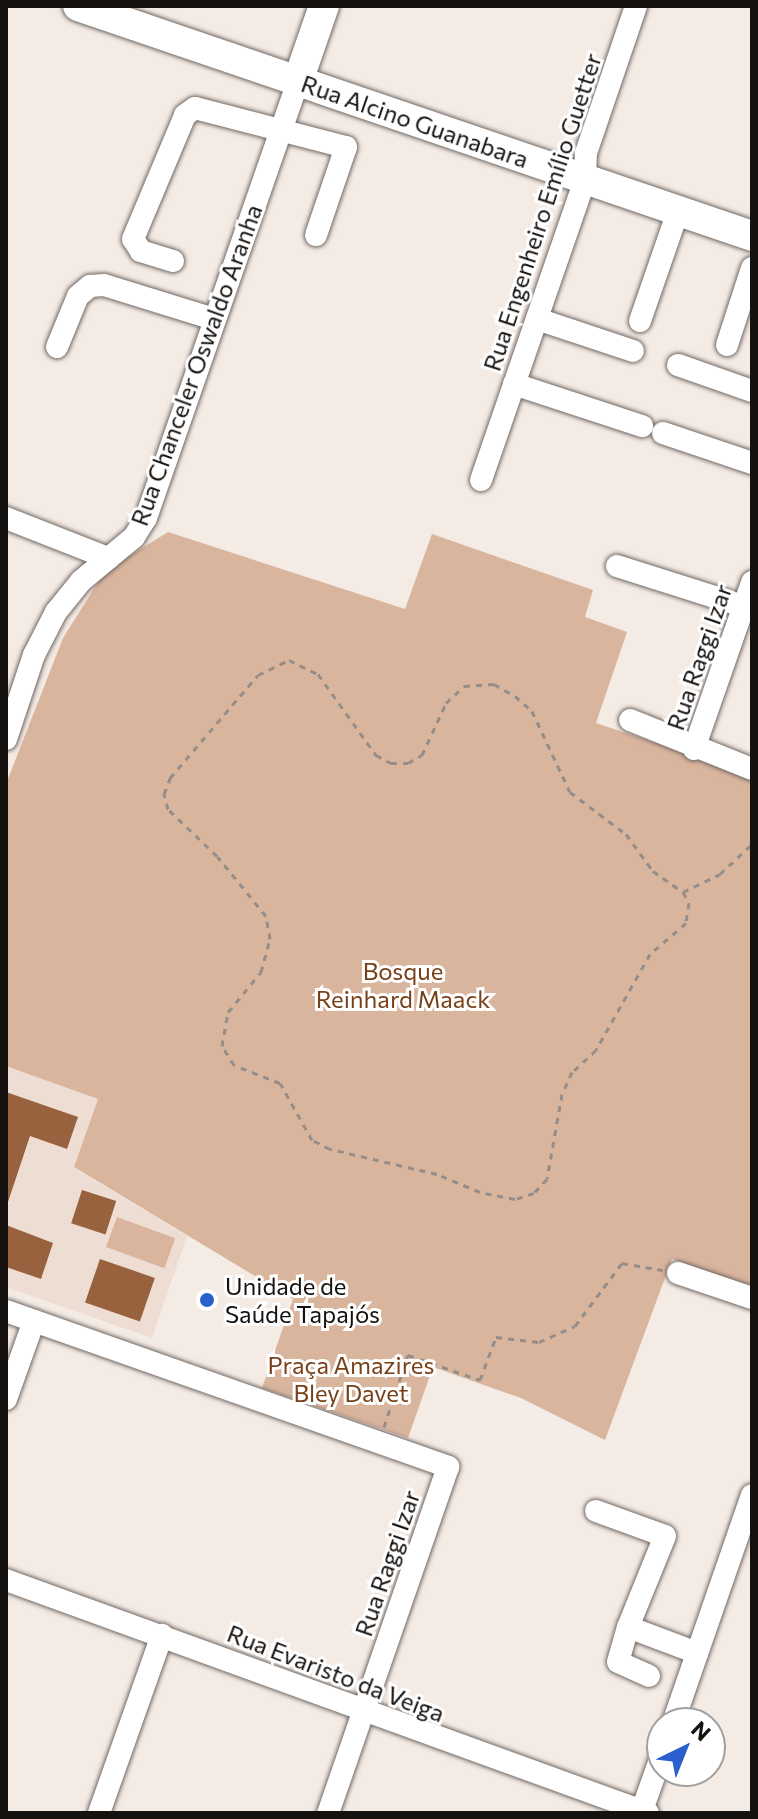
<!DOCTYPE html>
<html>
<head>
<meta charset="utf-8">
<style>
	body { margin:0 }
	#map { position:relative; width:758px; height:1819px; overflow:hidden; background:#f5ebe5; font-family:Commissioner,sans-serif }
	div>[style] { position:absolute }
	.built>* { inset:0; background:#eeddd3 }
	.green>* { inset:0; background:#dab59e; transform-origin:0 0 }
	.building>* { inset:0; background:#99623f; transform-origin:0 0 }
	.path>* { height:3px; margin-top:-1.5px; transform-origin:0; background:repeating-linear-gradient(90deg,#958d89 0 6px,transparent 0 12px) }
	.roads { filter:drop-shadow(0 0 2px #716964) drop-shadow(0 0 2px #716964) }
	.minor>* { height:22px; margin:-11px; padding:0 11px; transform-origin:11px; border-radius:11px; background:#fff }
	.major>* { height:30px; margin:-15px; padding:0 15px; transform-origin:15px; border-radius:15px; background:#fff }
	.dots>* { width:22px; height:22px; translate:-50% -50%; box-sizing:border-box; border:4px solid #fff; border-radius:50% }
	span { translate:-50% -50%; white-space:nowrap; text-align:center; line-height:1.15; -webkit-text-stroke:6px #fff; paint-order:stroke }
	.street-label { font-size:24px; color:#15110f }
	.park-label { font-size:24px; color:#784018 }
	.poi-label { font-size:24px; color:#15110f }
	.left { translate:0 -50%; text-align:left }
	.frame { position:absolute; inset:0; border:8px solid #15110f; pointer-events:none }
	.north { position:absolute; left:646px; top:1707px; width:80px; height:80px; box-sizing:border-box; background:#fff; border:2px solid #a1a09f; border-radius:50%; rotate:43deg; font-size:22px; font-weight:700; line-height:32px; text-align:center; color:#15110f }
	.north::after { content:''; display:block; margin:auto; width:28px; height:36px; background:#2a60ce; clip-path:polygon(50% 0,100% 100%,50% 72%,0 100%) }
</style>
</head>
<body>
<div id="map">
	<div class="built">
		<div style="clip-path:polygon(6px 1066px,98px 1099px,74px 1168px,187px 1236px,152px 1338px,6px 1287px)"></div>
	</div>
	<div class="green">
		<div style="clip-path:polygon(168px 532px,405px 609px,432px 534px,593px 590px,585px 617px,627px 632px,596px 723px,752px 775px,752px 1287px,672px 1259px,605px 1440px,521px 1398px,433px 1367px,408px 1438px,262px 1388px,293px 1299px,74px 1167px,98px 1099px,6px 1066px,6px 784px,63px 638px,105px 571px)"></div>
		<div style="left:117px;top:1217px;width:62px;height:32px;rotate:20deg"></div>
	</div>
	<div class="building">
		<div style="clip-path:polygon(6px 1092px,78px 1117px,67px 1149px,30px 1136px,8px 1202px)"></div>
		<div style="left:82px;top:1190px;width:36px;height:35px;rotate:18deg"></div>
		<div style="clip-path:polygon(6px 1225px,53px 1243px,41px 1279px,6px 1267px)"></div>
		<div style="left:100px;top:1259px;width:58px;height:46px;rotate:19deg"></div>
	</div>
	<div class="path">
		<div style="left:289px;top:660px;width:32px;rotate:26deg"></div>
		<div style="left:318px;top:674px;width:100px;rotate:54.4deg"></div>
		<div style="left:376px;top:755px;width:17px;rotate:28deg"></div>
		<div style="left:391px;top:763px;width:17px"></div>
		<div style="left:408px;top:763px;width:16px;rotate:-30deg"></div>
		<div style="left:422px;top:755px;width:57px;rotate:-65.2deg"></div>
		<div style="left:446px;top:703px;width:25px;rotate:-43deg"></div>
		<div style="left:464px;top:686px;width:30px;rotate:-4deg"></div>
		<div style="left:494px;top:684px;width:24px;rotate:30deg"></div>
		<div style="left:515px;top:696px;width:23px;rotate:41deg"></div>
		<div style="left:532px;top:711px;width:89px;rotate:64.9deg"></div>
		<div style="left:570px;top:792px;width:70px;rotate:36.9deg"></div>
		<div style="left:626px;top:834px;width:46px;rotate:53.9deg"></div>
		<div style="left:653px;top:871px;width:37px;rotate:35deg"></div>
		<div style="left:683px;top:892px;width:13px;rotate:61deg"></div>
		<div style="left:689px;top:903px;width:20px;rotate:99deg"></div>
		<div style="left:686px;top:923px;width:48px;rotate:139.3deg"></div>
		<div style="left:650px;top:954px;width:110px;rotate:119.4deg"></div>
		<div style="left:596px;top:1050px;width:33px;rotate:137deg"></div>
		<div style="left:572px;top:1072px;width:24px;rotate:114deg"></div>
		<div style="left:562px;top:1094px;width:86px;rotate:100deg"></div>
		<div style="left:547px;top:1179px;width:19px;rotate:133deg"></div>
		<div style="left:534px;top:1193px;width:20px;rotate:162deg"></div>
		<div style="left:515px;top:1199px;width:36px;rotate:-169deg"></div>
		<div style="left:480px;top:1192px;width:47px;rotate:-157.3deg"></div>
		<div style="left:437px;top:1174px;width:110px;rotate:-166.8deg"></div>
		<div style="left:330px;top:1149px;width:20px;rotate:-153deg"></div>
		<div style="left:312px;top:1140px;width:65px;rotate:-119.3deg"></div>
		<div style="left:280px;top:1083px;width:49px;rotate:-158.6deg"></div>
		<div style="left:234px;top:1065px;width:22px;rotate:-122deg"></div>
		<div style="left:222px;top:1046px;width:35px;rotate:-80deg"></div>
		<div style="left:228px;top:1012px;width:52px;rotate:-50.5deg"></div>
		<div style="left:261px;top:972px;width:34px;rotate:-75deg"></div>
		<div style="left:270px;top:939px;width:23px;rotate:-100deg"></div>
		<div style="left:266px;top:916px;width:77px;rotate:-129.2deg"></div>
		<div style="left:217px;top:856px;width:68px;rotate:-136.2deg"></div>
		<div style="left:168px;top:809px;width:16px;rotate:-105deg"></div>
		<div style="left:164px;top:794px;width:17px;rotate:-69deg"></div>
		<div style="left:170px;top:778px;width:135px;rotate:-49.5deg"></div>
		<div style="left:258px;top:675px;width:34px;rotate:-26deg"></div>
		<div style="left:683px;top:892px;width:41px;rotate:-25.9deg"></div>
		<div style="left:720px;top:874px;width:44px;rotate:-43.2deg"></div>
		<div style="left:384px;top:1427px;width:76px;rotate:-71.6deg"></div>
		<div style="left:408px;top:1355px;width:76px;rotate:19.1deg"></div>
		<div style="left:480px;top:1380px;width:46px;rotate:-69.6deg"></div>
		<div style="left:496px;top:1337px;width:43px;rotate:6.6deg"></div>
		<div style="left:539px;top:1342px;width:39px;rotate:-24deg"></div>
		<div style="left:575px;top:1326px;width:79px;rotate:-53.3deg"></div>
		<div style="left:622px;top:1263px;width:41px;rotate:9.9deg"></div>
	</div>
	<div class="roads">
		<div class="minor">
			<div style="left:173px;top:261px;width:34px;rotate:-163deg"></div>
			<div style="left:141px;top:251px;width:14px;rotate:-124deg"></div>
			<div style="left:133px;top:239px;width:134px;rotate:-67.2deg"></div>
			<div style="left:185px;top:115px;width:12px;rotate:-35deg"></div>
			<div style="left:195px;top:108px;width:156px;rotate:14.5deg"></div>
			<div style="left:346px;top:147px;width:93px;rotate:108.8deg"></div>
			<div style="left:537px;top:319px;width:101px;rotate:18.4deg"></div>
			<div style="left:640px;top:321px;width:116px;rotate:-70.9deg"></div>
			<div style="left:727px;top:345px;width:81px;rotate:-72deg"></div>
			<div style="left:57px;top:347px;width:55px;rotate:-67.6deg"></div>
			<div style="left:78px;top:296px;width:16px;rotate:-40deg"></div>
			<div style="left:90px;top:286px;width:14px;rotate:-4deg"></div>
			<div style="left:104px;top:285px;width:115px;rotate:17.2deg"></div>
			<div style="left:678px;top:365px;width:78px;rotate:19.4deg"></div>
			<div style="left:514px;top:384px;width:135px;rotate:18.2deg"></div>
			<div style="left:663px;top:433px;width:94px;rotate:18.6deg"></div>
			<div style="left:481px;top:480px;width:318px;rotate:-70.9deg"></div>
			<div style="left:585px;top:179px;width:26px;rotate:-88deg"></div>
			<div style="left:586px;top:153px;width:155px;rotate:-71.2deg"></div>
			<div style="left:6px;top:518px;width:110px;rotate:21.4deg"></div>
			<div style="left:617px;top:566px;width:132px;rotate:17.6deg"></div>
			<div style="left:630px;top:720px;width:131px;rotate:21.9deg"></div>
			<div style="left:6px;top:739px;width:89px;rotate:-71.6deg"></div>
			<div style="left:34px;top:655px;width:48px;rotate:-62.9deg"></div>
			<div style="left:56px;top:612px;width:40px;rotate:-51deg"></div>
			<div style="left:81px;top:581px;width:69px;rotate:-39.7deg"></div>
			<div style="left:134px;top:537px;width:22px;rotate:-58deg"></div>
			<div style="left:146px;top:518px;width:463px;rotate:-70.8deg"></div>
			<div style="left:694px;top:749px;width:177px;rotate:-70.8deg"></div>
			<div style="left:678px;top:1273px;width:78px;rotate:18.7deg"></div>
			<div style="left:6px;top:1311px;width:469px;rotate:19.4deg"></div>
			<div style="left:448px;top:1467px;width:366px;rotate:109.1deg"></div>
			<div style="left:6px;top:1399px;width:83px;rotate:-70.3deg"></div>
			<div style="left:596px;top:1511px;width:73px;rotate:19.9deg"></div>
			<div style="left:665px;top:1536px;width:98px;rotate:112.1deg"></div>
			<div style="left:628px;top:1627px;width:74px;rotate:20.6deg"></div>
			<div style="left:6px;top:1580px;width:683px;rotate:19.95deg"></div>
			<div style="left:628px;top:1627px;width:36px;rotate:106deg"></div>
			<div style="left:618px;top:1662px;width:34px;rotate:24deg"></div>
			<div style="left:673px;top:1723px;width:241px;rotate:-70.9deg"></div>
			<div style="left:99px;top:1813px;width:189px;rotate:-70.5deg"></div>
			<div style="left:641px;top:1813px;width:63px;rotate:-70.4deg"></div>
		</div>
		<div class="major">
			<div style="left:78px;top:6px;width:712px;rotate:18.84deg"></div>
			<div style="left:298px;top:81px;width:79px;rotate:-70.9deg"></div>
		</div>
	</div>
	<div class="dots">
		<div style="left:207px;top:1300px;background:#2a60ce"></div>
	</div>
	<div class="street-label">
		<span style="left:415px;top:121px;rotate:19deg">Rua Alcino Guanabara</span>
		<span style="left:542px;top:212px;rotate:-72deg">Rua Engenheiro Emílio Guetter</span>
		<span style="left:196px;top:365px;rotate:-70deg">Rua Chanceler Oswaldo Aranha</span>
		<span style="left:699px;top:657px;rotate:-71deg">Rua Raggi Izar</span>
		<span style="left:387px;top:1563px;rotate:-71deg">Rua Raggi Izar</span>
		<span style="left:336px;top:1673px;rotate:21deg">Rua Evaristo da Veiga</span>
	</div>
	<div class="park-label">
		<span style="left:403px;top:985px">Bosque<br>Reinhard Maack</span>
		<span style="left:351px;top:1379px">Praça Amazires<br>Bley Davet</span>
	</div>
	<div class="poi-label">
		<span class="left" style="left:225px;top:1300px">Unidade de<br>Saúde Tapajós</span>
	</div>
	<div class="frame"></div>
	<div class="north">N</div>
</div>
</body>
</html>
